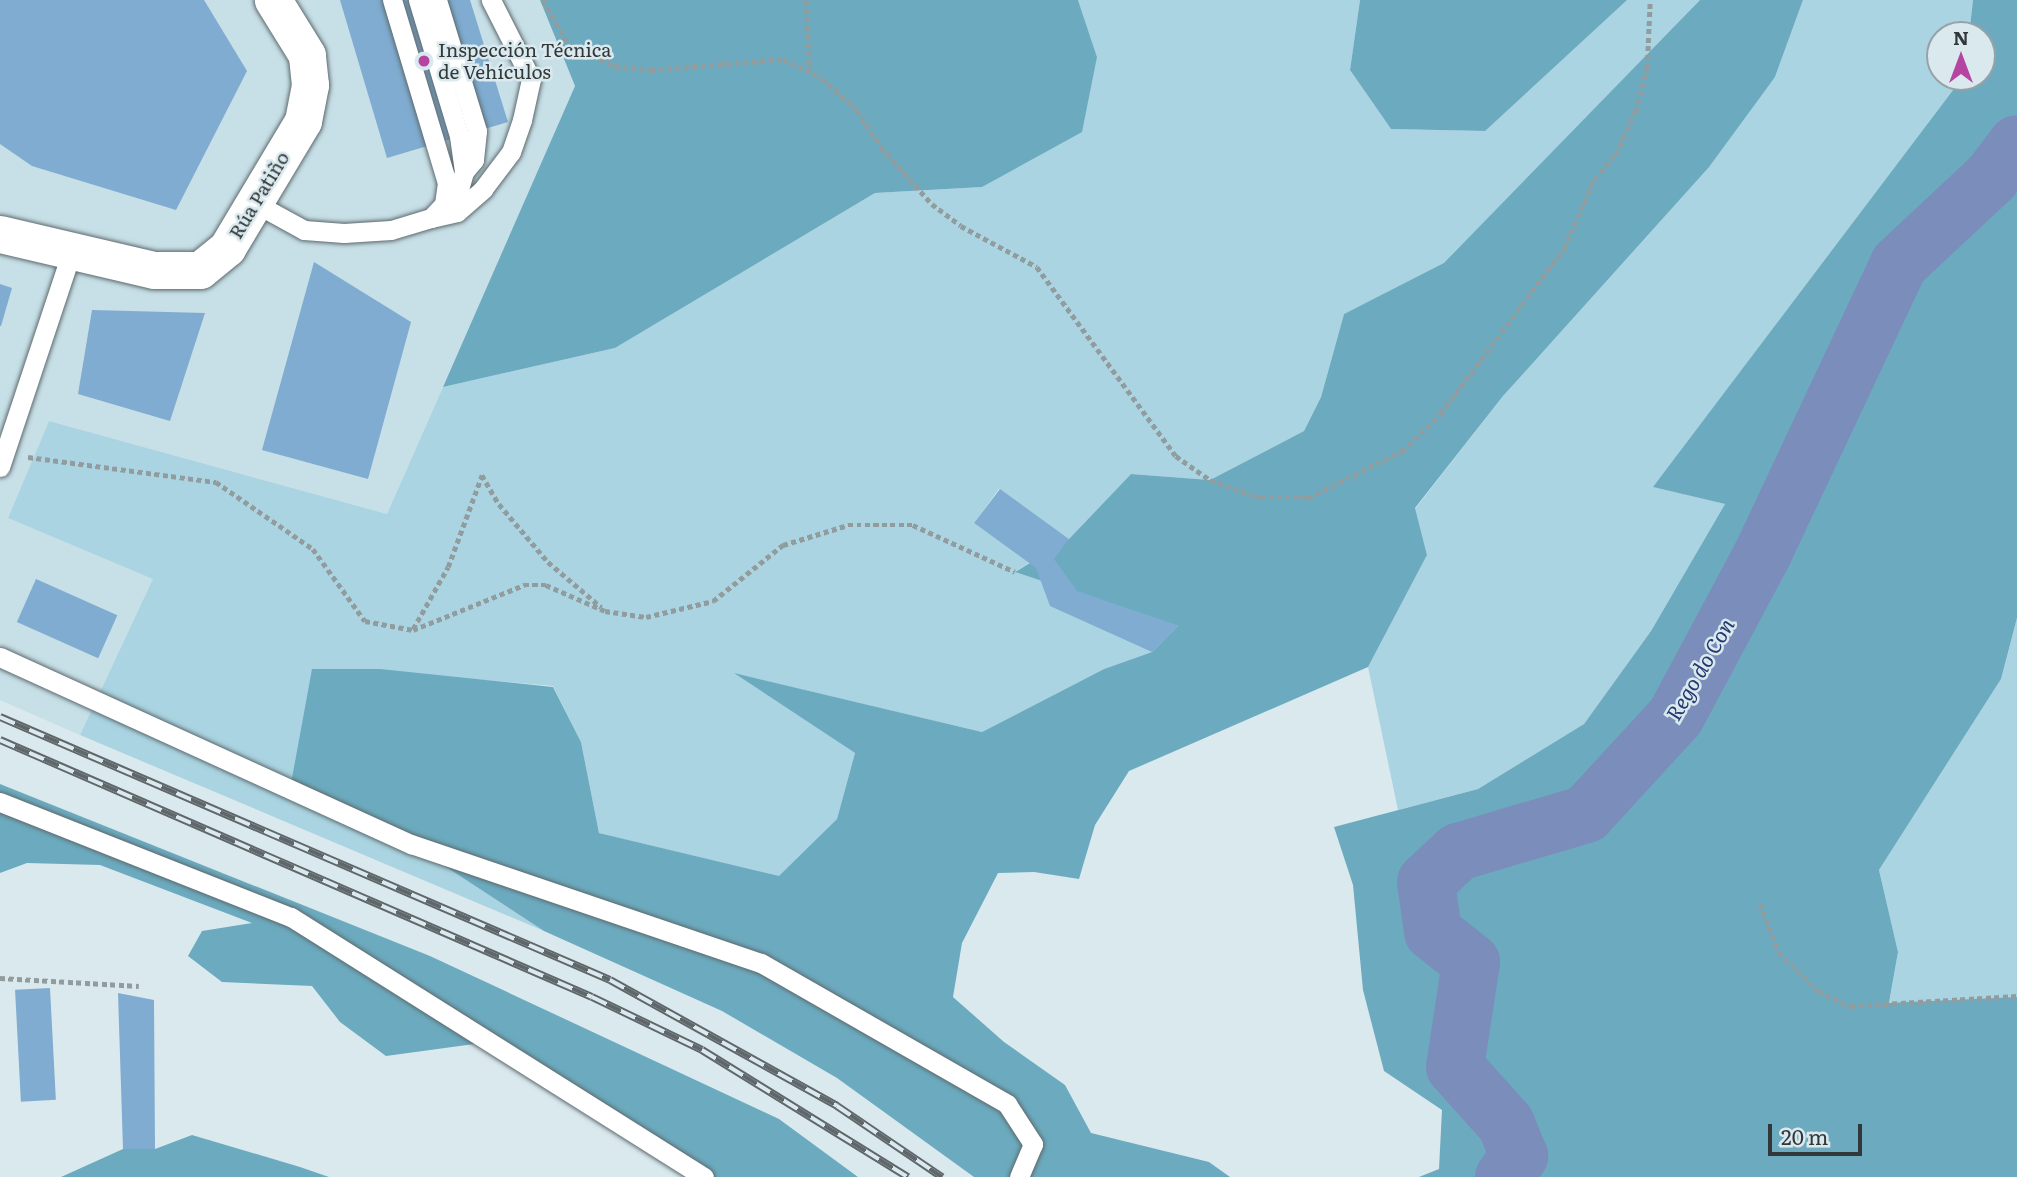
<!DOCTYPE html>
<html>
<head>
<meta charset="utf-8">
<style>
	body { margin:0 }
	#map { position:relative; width:2017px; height:1177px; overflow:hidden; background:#dae9ee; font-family:Literata,serif }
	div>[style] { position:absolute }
	.built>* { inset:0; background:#c7dfe6 }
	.green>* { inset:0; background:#aad4e1 }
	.forest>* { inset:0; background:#6cabbf }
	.river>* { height:58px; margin:-29px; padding:0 29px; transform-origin:29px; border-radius:29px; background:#7b8ebb }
	.building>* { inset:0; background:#7facd0; transform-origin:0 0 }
	.path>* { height:4.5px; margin-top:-2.25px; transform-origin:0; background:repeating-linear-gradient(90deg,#919c9f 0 5px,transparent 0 8.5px) }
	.roads { filter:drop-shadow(0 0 2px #5d6a6f) drop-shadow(0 0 2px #5d6a6f) }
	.lane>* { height:19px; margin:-9.5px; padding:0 9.5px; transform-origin:9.5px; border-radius:9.5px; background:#fff }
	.street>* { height:37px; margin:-18.5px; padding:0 18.5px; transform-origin:18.5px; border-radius:18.5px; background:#fff }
	.rail>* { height:8px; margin-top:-4px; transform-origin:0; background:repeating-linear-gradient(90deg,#dae9ee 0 16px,#5f676a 0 32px); box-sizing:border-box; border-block:2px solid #5f676a }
	.dots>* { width:19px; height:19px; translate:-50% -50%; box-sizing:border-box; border:4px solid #dae9ee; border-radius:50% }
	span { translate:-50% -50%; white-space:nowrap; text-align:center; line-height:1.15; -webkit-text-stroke:5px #dae9ee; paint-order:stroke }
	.poi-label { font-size:19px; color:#32383a }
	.left { translate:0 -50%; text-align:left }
	.street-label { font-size:19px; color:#32383a }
	.water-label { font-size:21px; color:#233871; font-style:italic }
	.north { position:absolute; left:1926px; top:21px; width:70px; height:70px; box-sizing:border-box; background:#dae9ee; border:2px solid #97a2a6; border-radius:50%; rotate:0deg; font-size:19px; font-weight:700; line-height:28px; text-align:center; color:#32383a }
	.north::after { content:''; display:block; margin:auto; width:24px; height:32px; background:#b645a1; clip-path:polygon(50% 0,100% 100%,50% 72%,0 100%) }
	.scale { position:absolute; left:1768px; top:1124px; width:94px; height:32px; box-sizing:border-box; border:4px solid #32383a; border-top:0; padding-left:9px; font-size:21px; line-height:24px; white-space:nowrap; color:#32383a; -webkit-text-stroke:5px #dae9ee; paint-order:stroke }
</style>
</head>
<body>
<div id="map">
	<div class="built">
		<div style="clip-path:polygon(0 0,540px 0,575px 86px,387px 514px,49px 421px,8px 518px,154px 579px,80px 735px,0 700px)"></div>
	</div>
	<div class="green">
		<div style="clip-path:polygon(1078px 0,1360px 0,1350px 70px,1391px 129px,1484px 131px,1624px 0,1700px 0,1444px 264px,1344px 314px,1321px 397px,1304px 431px,1210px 480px,1131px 474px,1069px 539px,999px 489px,974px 523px,1029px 563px,1016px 571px,1052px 582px,1152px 652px,1104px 669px,982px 732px,737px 674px,855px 753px,837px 819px,779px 877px,599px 833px,581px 742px,553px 686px,472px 679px,411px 844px,544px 931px,80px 735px,153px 579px,8px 518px,49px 421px,387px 514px,443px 387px,615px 348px,875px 193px,982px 187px,1097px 57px)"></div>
		<div style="clip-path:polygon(1803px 0,1973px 0,1969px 35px,1940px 35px,1940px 77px,1963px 80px,1654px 487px,1725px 504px,1651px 631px,1584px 724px,1478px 789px,1398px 810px,1368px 667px,1427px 555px,1415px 509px,1503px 396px,1775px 77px)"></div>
		<div style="clip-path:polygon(2017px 618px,2017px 1000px,1889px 1004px,1898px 952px,1879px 870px,2001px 679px)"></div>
	</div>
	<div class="forest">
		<div style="clip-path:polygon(540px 0,1078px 0,1097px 57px,1082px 132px,982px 187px,875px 193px,615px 348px,443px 387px,575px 86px)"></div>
		<div style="clip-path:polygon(1360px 0,1627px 0,1485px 131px,1391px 129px,1350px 70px)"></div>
		<div style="clip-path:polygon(1700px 0,1803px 0,1775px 77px,1709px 167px,1503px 396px,1415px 508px,1427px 555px,1368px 667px,1129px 771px,1095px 825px,1079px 879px,1034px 872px,998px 873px,962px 943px,953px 997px,1004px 1042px,1065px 1085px,1091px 1133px,1209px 1162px,1230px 1177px,974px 1177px,837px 1078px,722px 1011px,544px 931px,411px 844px,290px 789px,312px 669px,380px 669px,553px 687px,581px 742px,599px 833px,779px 876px,837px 819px,855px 753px,734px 673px,982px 732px,1104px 669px,1152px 652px,1178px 626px,1015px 572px,1069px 539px,1131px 474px,1210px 480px,1304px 431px,1321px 397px,1344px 314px,1444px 263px)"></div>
		<div style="clip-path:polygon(1973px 0,2017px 0,2017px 618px,2001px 679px,1879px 870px,1898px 952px,1889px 1003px,2017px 997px,2017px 1177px,1419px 1177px,1439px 1169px,1442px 1110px,1384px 1071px,1363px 990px,1353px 885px,1334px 827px,1478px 789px,1584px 724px,1651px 631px,1725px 504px,1653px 487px,1963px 77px,1982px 77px,1982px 35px,1969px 35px)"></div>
		<div style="clip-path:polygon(0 784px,430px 956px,779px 1119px,858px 1177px,704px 1177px,489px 1042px,386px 1056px,340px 1022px,312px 986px,222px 982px,188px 956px,202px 931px,252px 923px,100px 865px,27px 863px,0 873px)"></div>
		<div style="clip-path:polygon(192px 1135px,300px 1167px,329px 1177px,61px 1177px,123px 1149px,155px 1149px)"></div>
	</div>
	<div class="river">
		<div style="left:1504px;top:1177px;width:26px;rotate:-54deg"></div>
		<div style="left:1519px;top:1156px;width:35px;rotate:-112deg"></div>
		<div style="left:1506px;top:1124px;width:76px;rotate:-131.8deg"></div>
		<div style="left:1455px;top:1067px;width:106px;rotate:-81.3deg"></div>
		<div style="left:1471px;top:962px;width:48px;rotate:-141.7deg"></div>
		<div style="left:1433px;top:932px;width:50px;rotate:-98deg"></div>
		<div style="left:1426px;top:882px;width:44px;rotate:-43.2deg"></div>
		<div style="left:1458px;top:852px;width:134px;rotate:-16.5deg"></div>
		<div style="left:1586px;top:814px;width:133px;rotate:-47.4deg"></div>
		<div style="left:1676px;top:716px;width:185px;rotate:-61.9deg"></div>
		<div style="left:1763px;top:553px;width:319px;rotate:-64.8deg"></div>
		<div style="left:1899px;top:264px;width:127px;rotate:-43.1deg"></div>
		<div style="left:1992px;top:177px;width:41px;rotate:-52.9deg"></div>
	</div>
	<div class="building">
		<div style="clip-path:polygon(0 0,204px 0,247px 71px,176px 210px,32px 166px,0 144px)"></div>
		<div style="clip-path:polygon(340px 0,470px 0,508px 122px,387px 158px)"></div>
		<div style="clip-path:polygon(314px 262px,411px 322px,368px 479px,262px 450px)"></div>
		<div style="clip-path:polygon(0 284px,12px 288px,1px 326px,0 326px)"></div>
		<div style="clip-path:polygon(92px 310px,205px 313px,170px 421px,78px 394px)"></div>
		<div style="clip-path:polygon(1000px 489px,1069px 539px,1054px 559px,1077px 591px,1179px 626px,1152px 652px,1050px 606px,1036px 568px,974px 523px)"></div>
		<div style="left:36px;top:579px;width:89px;height:47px;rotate:24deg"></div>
		<div style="left:50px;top:988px;width:112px;height:35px;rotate:87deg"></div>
		<div style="clip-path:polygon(118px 993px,154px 1000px,155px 1149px,123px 1149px)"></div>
	</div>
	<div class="path">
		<div style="left:543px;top:0;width:52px;rotate:60deg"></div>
		<div style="left:569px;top:45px;width:50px;rotate:25deg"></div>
		<div style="left:614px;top:66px;width:36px;rotate:6deg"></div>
		<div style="left:650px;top:70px;width:133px;rotate:-4.7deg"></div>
		<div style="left:783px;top:59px;width:43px;rotate:26deg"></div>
		<div style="left:822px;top:78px;width:47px;rotate:42.4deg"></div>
		<div style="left:857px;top:110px;width:44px;rotate:57deg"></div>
		<div style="left:881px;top:147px;width:76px;rotate:48.2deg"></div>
		<div style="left:932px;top:204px;width:36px;rotate:37deg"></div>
		<div style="left:961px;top:226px;width:86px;rotate:28.3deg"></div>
		<div style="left:1037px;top:267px;width:235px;rotate:53.7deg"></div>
		<div style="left:1176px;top:456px;width:42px;rotate:35.2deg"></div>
		<div style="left:1210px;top:480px;width:53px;rotate:19.8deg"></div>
		<div style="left:1260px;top:498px;width:48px"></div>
		<div style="left:1308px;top:498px;width:105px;rotate:-26.6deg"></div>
		<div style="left:1402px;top:451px;width:53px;rotate:-44.2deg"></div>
		<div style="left:1440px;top:414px;width:206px;rotate:-53.1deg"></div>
		<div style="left:1564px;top:249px;width:76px;rotate:-66.8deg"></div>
		<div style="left:1594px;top:179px;width:33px;rotate:-49deg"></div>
		<div style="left:1616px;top:154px;width:46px;rotate:-65.7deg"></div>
		<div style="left:1635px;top:112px;width:46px;rotate:-74.7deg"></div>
		<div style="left:1647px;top:68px;width:68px;rotate:-87.5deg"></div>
		<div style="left:806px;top:0;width:72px;rotate:86.8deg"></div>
		<div style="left:28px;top:457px;width:190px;rotate:7.6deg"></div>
		<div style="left:216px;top:482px;width:118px;rotate:34.6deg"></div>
		<div style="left:313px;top:549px;width:89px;rotate:54.2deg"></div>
		<div style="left:365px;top:621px;width:49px;rotate:10.6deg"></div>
		<div style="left:413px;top:630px;width:120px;rotate:-22.1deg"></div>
		<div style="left:524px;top:585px;width:22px"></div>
		<div style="left:546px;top:585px;width:64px;rotate:23.8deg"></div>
		<div style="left:605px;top:611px;width:41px;rotate:8.3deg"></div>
		<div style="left:646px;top:617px;width:69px;rotate:-13.4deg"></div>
		<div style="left:713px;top:601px;width:90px;rotate:-38.7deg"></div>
		<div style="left:783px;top:545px;width:68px;rotate:-17.1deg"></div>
		<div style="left:848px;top:525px;width:65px"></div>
		<div style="left:913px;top:525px;width:112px;rotate:24.7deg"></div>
		<div style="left:413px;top:629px;width:71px;rotate:-60.6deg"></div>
		<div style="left:448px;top:567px;width:98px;rotate:-69.7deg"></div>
		<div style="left:482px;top:475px;width:34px;rotate:60deg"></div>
		<div style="left:499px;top:504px;width:76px;rotate:49.8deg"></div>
		<div style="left:548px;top:562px;width:70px;rotate:40.3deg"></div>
		<div style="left:1760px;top:904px;width:52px;rotate:68.4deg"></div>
		<div style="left:1779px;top:952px;width:55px;rotate:45deg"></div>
		<div style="left:1818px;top:991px;width:35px;rotate:25deg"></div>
		<div style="left:1850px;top:1006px;width:167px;rotate:-3.4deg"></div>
		<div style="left:0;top:978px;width:139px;rotate:3.3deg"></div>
	</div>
	<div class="roads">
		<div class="lane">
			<div style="left:418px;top:0;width:142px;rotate:73.2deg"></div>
			<div style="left:459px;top:136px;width:36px;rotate:82deg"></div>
			<div style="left:464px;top:172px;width:19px;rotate:106deg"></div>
			<div style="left:459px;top:190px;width:19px;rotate:137deg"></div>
			<div style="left:437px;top:0;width:137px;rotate:73deg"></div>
			<div style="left:477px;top:131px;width:29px;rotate:96deg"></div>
			<div style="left:474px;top:160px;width:16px;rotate:130deg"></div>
			<div style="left:253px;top:202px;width:58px;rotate:28.8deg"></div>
			<div style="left:304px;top:230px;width:40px;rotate:4.3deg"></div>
			<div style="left:344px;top:233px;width:47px;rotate:-3.7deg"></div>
			<div style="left:391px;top:230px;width:42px;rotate:-16.7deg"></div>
			<div style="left:431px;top:218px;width:19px;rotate:-47deg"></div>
			<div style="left:444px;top:204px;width:21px;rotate:-82deg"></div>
			<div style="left:447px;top:183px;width:191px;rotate:-106.7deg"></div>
			<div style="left:431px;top:218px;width:27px;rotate:-13deg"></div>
			<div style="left:457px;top:212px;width:35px;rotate:-41deg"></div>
			<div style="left:483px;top:189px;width:46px;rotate:-52.9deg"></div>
			<div style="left:511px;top:152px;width:34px;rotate:-71deg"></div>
			<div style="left:522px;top:120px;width:42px;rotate:-77.6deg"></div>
			<div style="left:531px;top:79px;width:89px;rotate:-116.9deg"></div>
			<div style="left:0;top:467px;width:225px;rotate:-71.6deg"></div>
			<div style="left:0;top:657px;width:452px;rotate:24.5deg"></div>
			<div style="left:411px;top:844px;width:370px;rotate:18.8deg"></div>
			<div style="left:761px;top:963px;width:284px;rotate:29.8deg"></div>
			<div style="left:1007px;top:1104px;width:48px;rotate:57deg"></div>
			<div style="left:1033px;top:1144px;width:36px;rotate:113deg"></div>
			<div style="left:0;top:802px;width:313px;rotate:21.6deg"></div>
			<div style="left:291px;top:917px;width:488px;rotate:32.2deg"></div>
		</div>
		<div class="street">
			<div style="left:0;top:234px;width:158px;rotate:13.2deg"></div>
			<div style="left:154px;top:270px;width:46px"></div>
			<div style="left:200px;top:270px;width:35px;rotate:-39deg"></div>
			<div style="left:227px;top:248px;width:148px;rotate:-59.1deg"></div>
			<div style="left:303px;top:121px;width:37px;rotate:-79deg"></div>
			<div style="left:310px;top:85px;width:30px;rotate:-96deg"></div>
			<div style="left:307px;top:55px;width:65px;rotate:-121.7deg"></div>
		</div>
	</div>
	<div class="rail">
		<div style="left:0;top:717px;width:664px;rotate:23.32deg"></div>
		<div style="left:610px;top:980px;width:260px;rotate:29deg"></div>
		<div style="left:837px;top:1106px;width:127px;rotate:34.1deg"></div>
		<div style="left:0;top:740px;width:645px;rotate:23.47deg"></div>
		<div style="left:592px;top:997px;width:122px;rotate:25.7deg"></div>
		<div style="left:702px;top:1050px;width:242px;rotate:31.7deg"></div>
	</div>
	<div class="dots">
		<div style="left:424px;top:61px;background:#b645a1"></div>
	</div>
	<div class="poi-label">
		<span class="left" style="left:438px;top:61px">Inspección Técnica<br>de Vehículos</span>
	</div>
	<div class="street-label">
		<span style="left:259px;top:195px;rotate:-59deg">Rúa Patiño</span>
	</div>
	<div class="water-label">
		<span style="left:1699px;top:669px;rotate:-60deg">Rego do Con</span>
	</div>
	<div class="north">N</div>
	<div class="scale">20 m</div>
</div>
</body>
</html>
